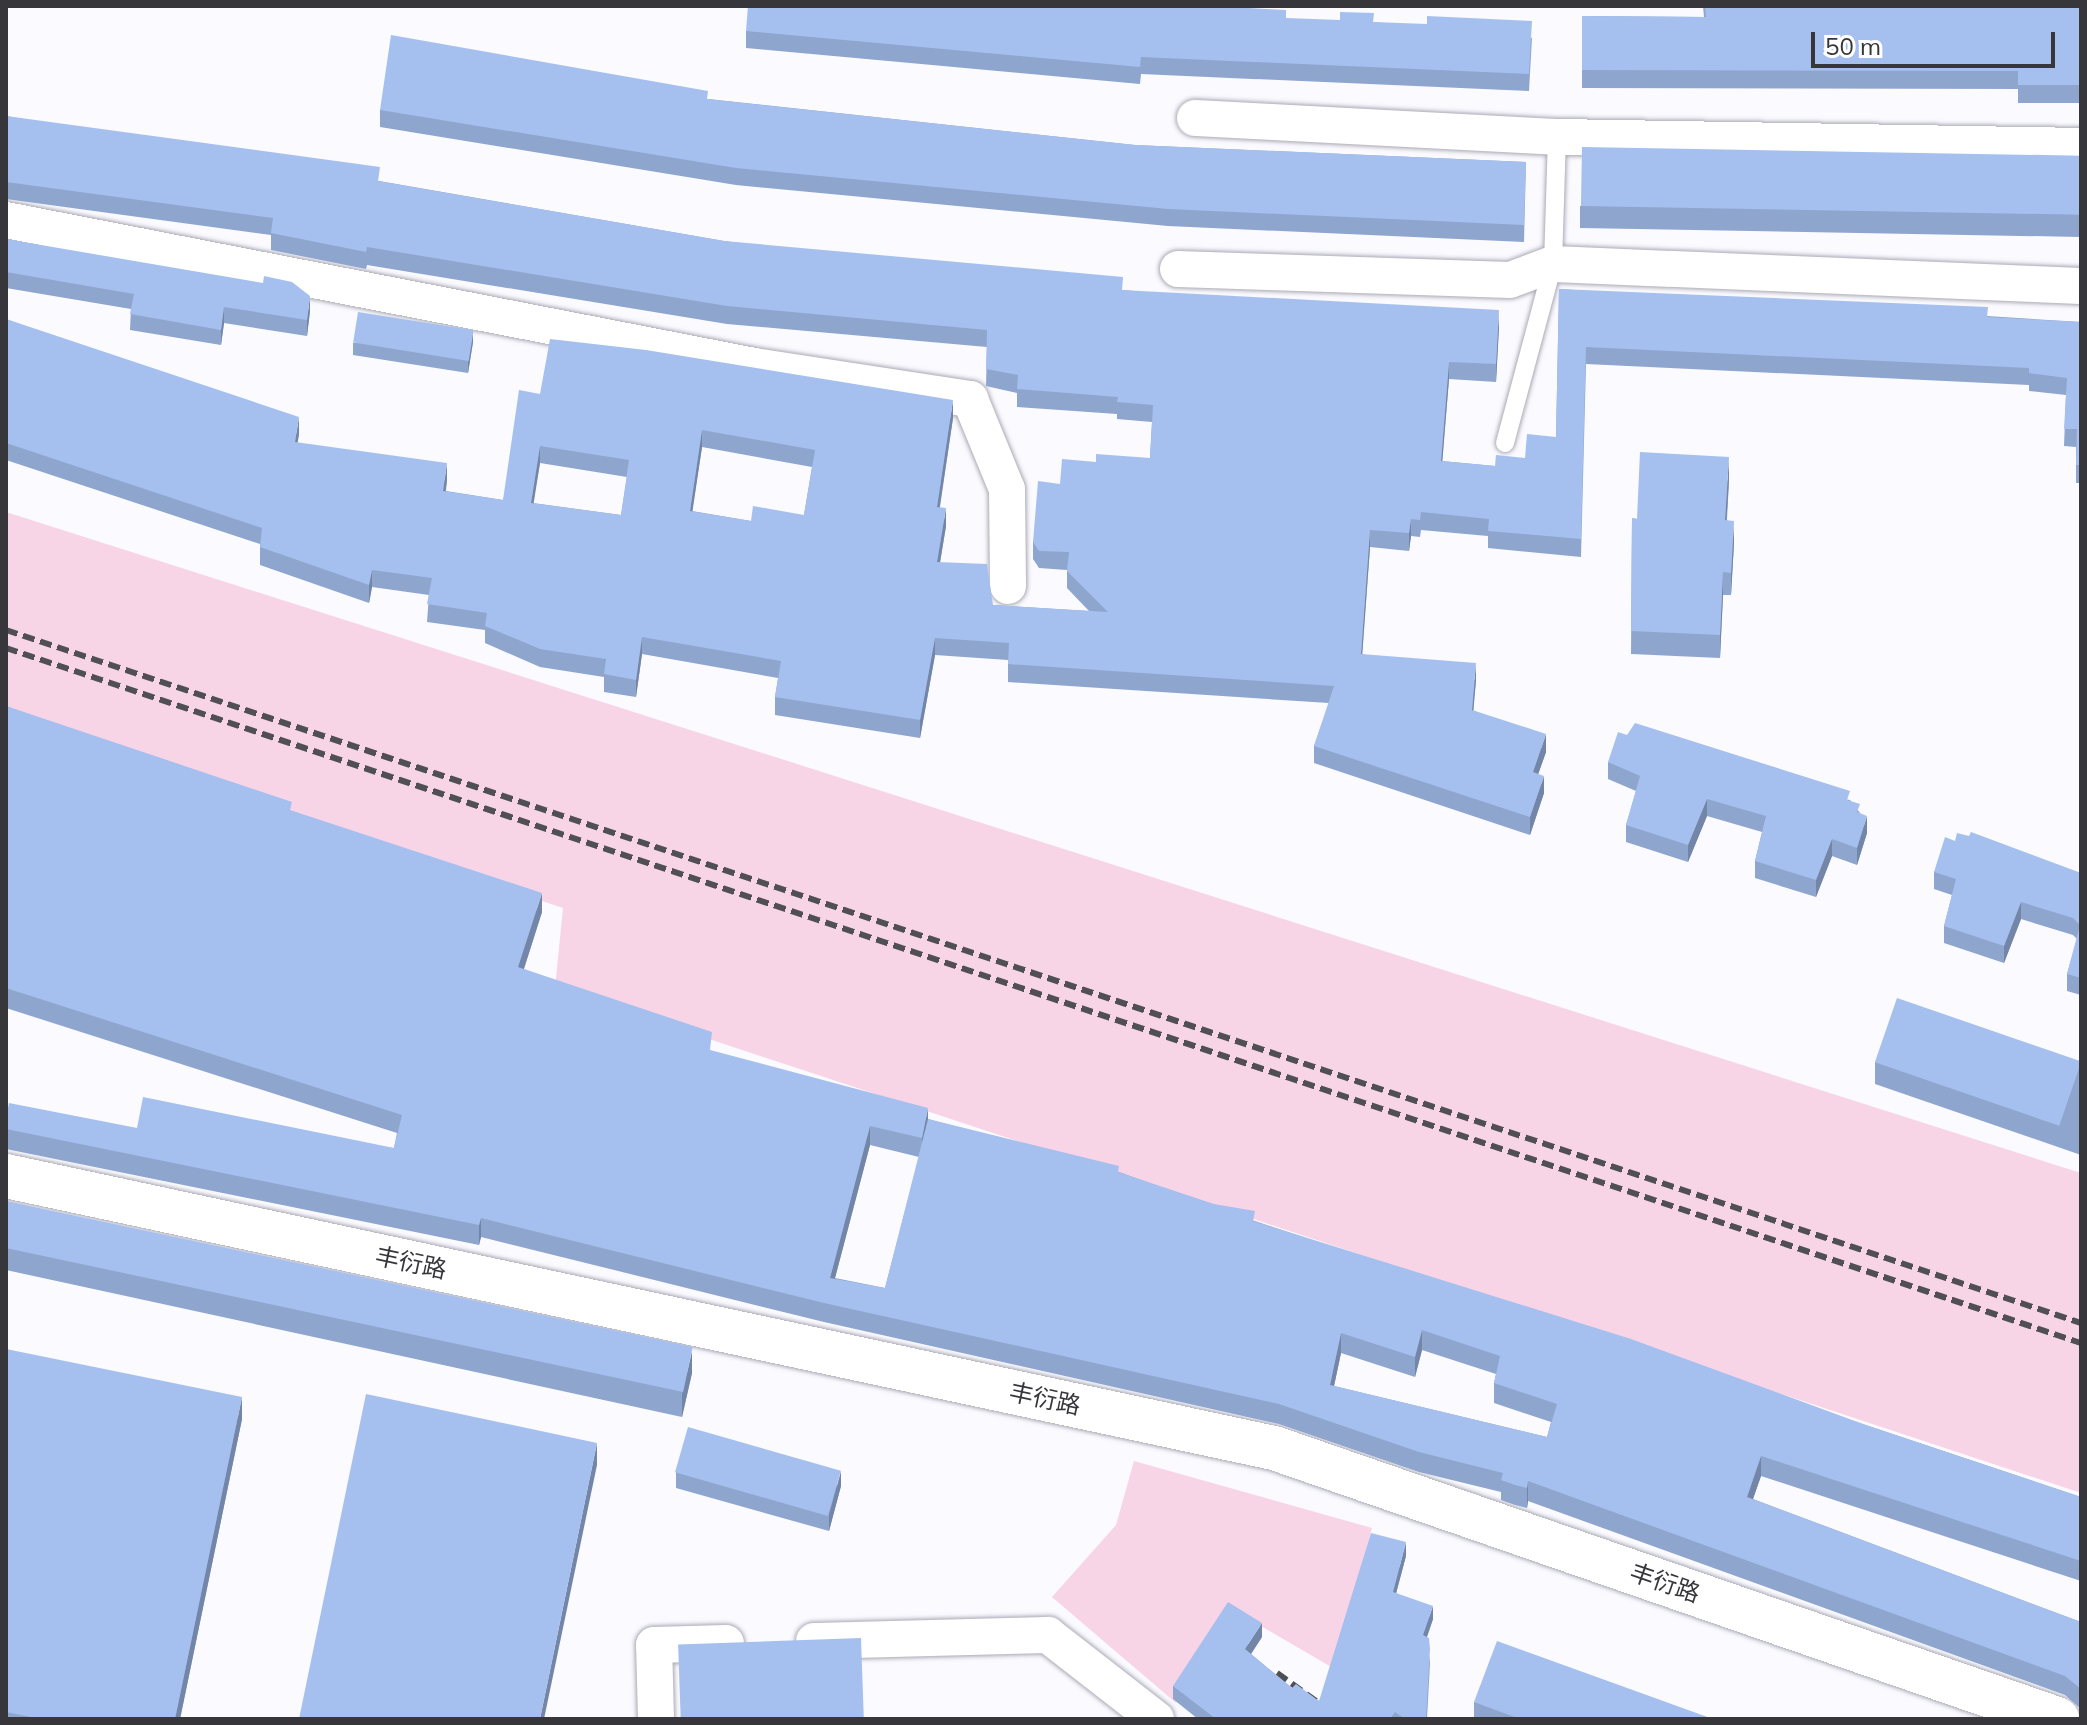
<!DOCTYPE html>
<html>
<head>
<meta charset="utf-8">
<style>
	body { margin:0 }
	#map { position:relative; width:2087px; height:1725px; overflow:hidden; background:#fafaff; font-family:Mulish,"Noto Sans SC",sans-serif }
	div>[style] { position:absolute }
	.green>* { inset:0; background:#f8d4e7 }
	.roads { filter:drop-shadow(0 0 2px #abaab4) drop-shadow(0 0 2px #abaab4) }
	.service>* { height:18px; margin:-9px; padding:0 9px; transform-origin:9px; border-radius:9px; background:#fff }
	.minor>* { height:36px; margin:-18px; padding:0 18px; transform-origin:18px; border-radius:18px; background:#fff }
	.tertiary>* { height:44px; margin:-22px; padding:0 22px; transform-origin:22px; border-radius:22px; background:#fff }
	.rail>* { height:6px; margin-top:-3px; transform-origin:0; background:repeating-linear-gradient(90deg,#505054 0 12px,transparent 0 18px) }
	.wall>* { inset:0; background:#8ea5ce }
	.shaded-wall>* { inset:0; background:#7486a7 }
	.building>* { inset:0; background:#a5c0ef; transform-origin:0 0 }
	span { translate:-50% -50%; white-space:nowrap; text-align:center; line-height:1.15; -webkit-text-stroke:6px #fff; paint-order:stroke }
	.street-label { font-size:24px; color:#37373b }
	.frame { position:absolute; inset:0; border:8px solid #37373b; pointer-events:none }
	.scale { position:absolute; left:1811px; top:32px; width:244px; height:36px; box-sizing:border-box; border:4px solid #37373b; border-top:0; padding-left:10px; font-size:24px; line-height:28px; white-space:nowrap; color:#37373b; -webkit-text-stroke:6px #fff; paint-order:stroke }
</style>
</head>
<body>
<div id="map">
	<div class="green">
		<div style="clip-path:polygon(6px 512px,2081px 1173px,2081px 1493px,555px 988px,563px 908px,6px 723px)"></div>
		<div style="clip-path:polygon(1134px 1461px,1372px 1528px,1333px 1668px,1230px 1608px,1176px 1703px,1052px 1597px,1116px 1525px)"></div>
	</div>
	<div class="roads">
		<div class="service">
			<div style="left:1505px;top:443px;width:185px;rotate:-75deg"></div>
			<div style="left:1553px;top:264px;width:127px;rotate:-88.2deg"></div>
		</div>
		<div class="minor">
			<div style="left:1195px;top:118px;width:362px;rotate:3deg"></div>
			<div style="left:1557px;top:137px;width:524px;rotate:0.98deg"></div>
			<div style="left:6px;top:220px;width:762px;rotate:11.04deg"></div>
			<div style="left:754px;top:366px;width:219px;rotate:8.7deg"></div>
			<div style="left:970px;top:399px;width:97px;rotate:67.7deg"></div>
			<div style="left:1007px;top:489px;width:97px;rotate:89.4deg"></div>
			<div style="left:1178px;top:269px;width:332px;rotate:1.9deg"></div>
			<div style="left:1510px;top:280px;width:46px;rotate:-20.4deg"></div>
			<div style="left:1553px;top:264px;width:528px;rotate:2.39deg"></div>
			<div style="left:814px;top:1641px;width:234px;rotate:-1.5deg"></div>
			<div style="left:1048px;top:1635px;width:137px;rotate:37.9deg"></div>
			<div style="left:656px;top:1719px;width:74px;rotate:-91.5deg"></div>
			<div style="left:654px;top:1645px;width:72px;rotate:-1.6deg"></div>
		</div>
		<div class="tertiary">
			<div style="left:6px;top:1176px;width:1297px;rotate:12.11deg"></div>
			<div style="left:1274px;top:1448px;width:829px;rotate:19.09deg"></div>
		</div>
	</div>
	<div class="rail">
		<div style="left:6px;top:630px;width:2188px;rotate:18.47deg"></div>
		<div style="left:6px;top:648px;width:2188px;rotate:18.52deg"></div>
		<div style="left:1277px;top:1673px;width:79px;rotate:35.7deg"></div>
	</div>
	<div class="wall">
		<div style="clip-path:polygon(1703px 6px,2081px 6px,2081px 103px,2018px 103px,2018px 89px,1582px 88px,1582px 16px,1704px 17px)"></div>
		<div style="clip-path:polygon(1373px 22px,1532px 38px,1529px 91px,1141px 74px,1140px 84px,746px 48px,746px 31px)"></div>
		<div style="clip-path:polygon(708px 99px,1135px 145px,1526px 162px,1524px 242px,1168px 226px,736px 185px,380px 127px,380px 110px)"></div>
		<div style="clip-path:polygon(evenodd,6px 116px,724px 241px,1123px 290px,1499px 327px,1496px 382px,1449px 379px,1442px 461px,1495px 466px,1525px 458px,1556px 437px,1559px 289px,2081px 322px,2081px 483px,2076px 483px,2076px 447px,2064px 446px,2066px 395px,2029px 391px,2029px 385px,1586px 364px,1581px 557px,1488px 548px,1488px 536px,1421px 530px,1420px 537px,1411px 536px,1409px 551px,1370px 547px,1362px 654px,1476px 680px,1473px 710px,1546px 752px,1538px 774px,1544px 793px,1530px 835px,1314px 763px,1314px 746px,1329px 703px,1008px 682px,1008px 660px,935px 655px,920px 738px,775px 715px,775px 697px,778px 678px,642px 654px,636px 697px,604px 692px,604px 677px,540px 667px,485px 643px,485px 630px,427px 622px,429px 595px,372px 587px,369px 603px,260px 565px,260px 544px,6px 460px,6px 319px,299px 434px,297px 443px,447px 480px,446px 491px,503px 500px,540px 394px,953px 418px,940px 507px,946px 526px,940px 563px,993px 605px,1089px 611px,1067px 588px,1067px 570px,1039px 568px,1033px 559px,1033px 542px,1060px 484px,1096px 462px,1150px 458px,1152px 422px,1117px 419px,1117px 414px,1017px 407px,1017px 393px,986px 386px,987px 347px,727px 324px,367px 265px,366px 269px,271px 250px,271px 235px,6px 199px,6px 116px,702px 447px,812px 467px,804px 515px,751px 521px,692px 511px,702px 447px,6px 116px,540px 463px,627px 477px,621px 515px,533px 503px,540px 463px)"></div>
		<div style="clip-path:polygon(2081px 157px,2081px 237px,1580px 228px,1580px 206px)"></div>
		<div style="clip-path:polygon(6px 239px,310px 311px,307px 336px,224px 323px,221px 345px,130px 330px,131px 309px,6px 288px)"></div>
		<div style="clip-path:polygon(473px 342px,468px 373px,353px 355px,353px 343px)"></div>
		<div style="clip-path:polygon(1729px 480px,1727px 520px,1734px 543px,1731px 595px,1723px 595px,1720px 658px,1631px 654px,1632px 518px,1637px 519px)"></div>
		<div style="clip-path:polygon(evenodd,6px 706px,292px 811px,542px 912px,524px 969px,712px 1051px,928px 1119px,1119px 1172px,1255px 1221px,2081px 1497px,2081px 1581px,1761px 1476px,1753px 1499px,2081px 1622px,2081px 1709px,2065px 1695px,1528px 1501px,1527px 1508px,1515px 1505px,1501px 1500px,1501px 1492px,1419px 1472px,1279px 1424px,824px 1322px,481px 1237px,479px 1245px,6px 1149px,6px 1118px,394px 1148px,397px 1133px,6px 1008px,6px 706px,870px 1145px,919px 1157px,885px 1288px,835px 1278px,870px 1145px,6px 706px,1422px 1350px,1496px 1374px,1494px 1383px,1494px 1403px,1551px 1422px,1547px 1437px,1334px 1386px,1341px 1353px,1415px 1377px,1422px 1350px)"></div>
		<div style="clip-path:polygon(1608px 762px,1850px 800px,1860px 813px,1867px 833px,1857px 865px,1832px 856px,1816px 897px,1755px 878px,1755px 861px,1762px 832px,1707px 816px,1688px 862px,1626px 842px,1626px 825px,1636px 791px,1608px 779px)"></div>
		<div style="clip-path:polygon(1955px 841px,2081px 873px,2081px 995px,2067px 991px,2067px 974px,2077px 939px,2073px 935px,2021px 919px,2004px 963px,1944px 943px,1944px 926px,1952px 895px,1934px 889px,1934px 872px)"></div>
		<div style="clip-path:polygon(1875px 1062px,2081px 1062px,2081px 1155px,1875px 1084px)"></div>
		<div style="clip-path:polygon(6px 1201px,692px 1373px,682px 1417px,6px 1270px)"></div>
		<div style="clip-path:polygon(6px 1349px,242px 1419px,180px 1719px,6px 1719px)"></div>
		<div style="clip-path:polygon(676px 1472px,841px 1486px,829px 1531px,676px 1488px)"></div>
		<div style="clip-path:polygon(1406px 1556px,1396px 1593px,1433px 1619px,1427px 1637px,1430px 1663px,1427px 1719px,1198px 1719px,1173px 1699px,1173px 1686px,1262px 1637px,1251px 1654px,1292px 1688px,1319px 1701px)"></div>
		<div style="clip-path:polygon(1474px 1702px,1713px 1719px,1474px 1719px)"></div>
	</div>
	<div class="shaded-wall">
		<div style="clip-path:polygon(310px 296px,310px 311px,307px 336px,307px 320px)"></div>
		<div style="clip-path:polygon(224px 307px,224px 323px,221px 345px,221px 330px)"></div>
		<div style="clip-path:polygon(1499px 310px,1499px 327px,1496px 382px,1496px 364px)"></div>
		<div style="clip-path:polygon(473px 331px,473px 342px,468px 373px,468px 361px)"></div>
		<div style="clip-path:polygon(1449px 362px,1449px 379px,1441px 478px,1441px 461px)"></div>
		<div style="clip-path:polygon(953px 400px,953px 418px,937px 524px,937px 507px)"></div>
		<div style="clip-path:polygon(299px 417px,299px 434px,295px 460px,295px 442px)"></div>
		<div style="clip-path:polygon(702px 430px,702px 447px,690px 528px,690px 511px)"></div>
		<div style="clip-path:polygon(540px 446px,540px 463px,531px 520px,531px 503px)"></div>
		<div style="clip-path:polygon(1729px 457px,1729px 480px,1725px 543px,1725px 520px)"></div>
		<div style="clip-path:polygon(447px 463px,447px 480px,443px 508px,443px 491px)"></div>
		<div style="clip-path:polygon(946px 508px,946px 526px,937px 580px,937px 562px)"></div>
		<div style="clip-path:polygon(1411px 519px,1411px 536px,1409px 551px,1409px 533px)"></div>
		<div style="clip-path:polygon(1734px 521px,1734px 543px,1731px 595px,1731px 573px)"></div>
		<div style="clip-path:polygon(1370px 530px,1370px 547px,1361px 672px,1361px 654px)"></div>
		<div style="clip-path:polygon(372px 570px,372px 587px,369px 603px,369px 585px)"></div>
		<div style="clip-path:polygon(1723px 572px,1723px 595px,1720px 658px,1720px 635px)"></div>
		<div style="clip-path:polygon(642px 637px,642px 654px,636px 697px,636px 680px)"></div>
		<div style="clip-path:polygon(935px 638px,935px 655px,920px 738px,920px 720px)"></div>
		<div style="clip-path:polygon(1476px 663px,1476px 680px,1472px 727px,1472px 710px)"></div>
		<div style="clip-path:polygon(1546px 734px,1546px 752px,1533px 789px,1533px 772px)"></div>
		<div style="clip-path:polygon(1544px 776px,1544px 793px,1530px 835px,1530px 817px)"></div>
		<div style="clip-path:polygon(1707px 799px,1707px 816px,1688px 862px,1688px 845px)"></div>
		<div style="clip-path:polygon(1867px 816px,1867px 833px,1857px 865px,1857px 848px)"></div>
		<div style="clip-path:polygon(1832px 839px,1832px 856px,1816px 897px,1816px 880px)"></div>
		<div style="clip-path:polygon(542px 893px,542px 912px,518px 987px,518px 967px)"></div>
		<div style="clip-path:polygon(2021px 902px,2021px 919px,2004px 963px,2004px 946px)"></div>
		<div style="clip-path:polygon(928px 1108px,928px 1127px,922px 1158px,922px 1138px)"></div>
		<div style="clip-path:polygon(870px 1126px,870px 1145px,830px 1297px,830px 1278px)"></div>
		<div style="clip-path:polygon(481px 1218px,481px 1237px,479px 1245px,479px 1225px)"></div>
		<div style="clip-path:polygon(1422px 1330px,1422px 1350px,1415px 1377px,1415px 1357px)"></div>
		<div style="clip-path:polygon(1341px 1333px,1341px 1353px,1330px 1405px,1330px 1385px)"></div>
		<div style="clip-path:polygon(692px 1351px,692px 1373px,682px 1417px,682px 1395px)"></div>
		<div style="clip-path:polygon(242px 1397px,242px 1419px,180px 1719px,175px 1719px)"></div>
		<div style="clip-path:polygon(597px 1443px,597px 1465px,544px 1719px,540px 1719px)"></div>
		<div style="clip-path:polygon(1761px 1456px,1761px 1476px,1747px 1516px,1747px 1497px)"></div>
		<div style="clip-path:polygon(841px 1471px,841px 1486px,829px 1531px,829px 1515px)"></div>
		<div style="clip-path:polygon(1528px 1481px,1528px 1501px,1527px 1508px,1527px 1488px)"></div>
		<div style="clip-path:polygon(1406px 1542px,1406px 1556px,1393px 1605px,1393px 1592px)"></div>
		<div style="clip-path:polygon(1433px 1606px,1433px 1619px,1423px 1648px,1423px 1635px)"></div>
		<div style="clip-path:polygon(1262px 1623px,1262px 1637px,1245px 1663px,1245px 1649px)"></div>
	</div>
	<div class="building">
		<div style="clip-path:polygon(748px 6px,1208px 6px,1286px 10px,1286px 18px,1340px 20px,1340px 12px,1374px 13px,1373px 22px,1427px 24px,1427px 16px,1532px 21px,1529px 74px,1141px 57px,1140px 67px,746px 31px)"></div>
		<div style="clip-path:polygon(1705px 6px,2081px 6px,2081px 85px,2018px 85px,2018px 71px,1582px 70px,1582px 16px,1706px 17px)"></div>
		<div style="clip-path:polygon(391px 35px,708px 91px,707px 99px,1135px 145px,1526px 162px,1524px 225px,1168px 209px,736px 168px,380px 110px)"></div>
		<div style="clip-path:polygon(evenodd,6px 116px,380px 167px,378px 181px,724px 241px,1123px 277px,1122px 290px,1499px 310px,1496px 364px,1449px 362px,1441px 461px,1495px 466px,1496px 455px,1525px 458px,1527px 434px,1556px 437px,1559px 289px,1988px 307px,1987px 317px,2081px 322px,2081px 465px,2076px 465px,2077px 429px,2064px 429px,2067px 378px,2029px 373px,2029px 368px,1586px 347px,1581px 539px,1488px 531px,1489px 519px,1421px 512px,1420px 520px,1411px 519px,1409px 533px,1370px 530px,1361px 654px,1476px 663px,1472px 710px,1546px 734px,1533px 772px,1544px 776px,1530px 817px,1314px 746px,1334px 686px,1008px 664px,1009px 643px,935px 638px,920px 720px,775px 697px,781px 661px,642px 637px,636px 680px,604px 674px,606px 659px,540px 649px,485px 626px,487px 613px,427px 604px,432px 578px,372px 570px,369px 585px,260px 547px,262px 528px,6px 443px,6px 319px,299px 417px,295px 442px,447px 463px,443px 491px,503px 500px,519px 390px,540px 394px,550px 339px,646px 350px,953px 400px,937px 507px,946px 508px,937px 562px,987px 564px,993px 605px,1108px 612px,1067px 571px,1069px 552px,1039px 551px,1033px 542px,1038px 481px,1060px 484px,1062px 459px,1096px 462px,1096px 454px,1150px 458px,1153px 405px,1117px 402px,1118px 397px,1017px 389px,1018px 375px,986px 369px,987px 330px,727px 306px,367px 247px,366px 252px,271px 233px,273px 218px,6px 182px,6px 116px,702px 430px,815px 450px,804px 515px,753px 506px,751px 521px,690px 511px,702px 430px,6px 116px,540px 446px,629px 460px,621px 515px,531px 503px,540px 446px)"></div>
		<div style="left:1582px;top:147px;width:499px;height:59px;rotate:1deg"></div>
		<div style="clip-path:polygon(6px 239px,263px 283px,264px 276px,292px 282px,310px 296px,307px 320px,224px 307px,221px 330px,130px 314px,134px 294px,6px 272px)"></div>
		<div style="left:358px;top:312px;width:117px;height:31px;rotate:9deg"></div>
		<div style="clip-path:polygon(1640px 452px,1729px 457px,1725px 520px,1734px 521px,1731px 573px,1723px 572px,1720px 635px,1631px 631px,1632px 518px,1637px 519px)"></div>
		<div style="clip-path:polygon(evenodd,6px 706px,292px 802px,290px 810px,542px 893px,518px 967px,712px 1032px,710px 1050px,928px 1108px,922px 1138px,870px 1126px,830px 1278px,885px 1288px,928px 1119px,1119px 1166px,1118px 1172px,1214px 1204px,1255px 1211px,1253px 1221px,1631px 1339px,1863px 1424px,2081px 1497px,2081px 1561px,1761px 1456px,1747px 1497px,2081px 1622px,2081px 1689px,2065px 1676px,1528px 1481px,1527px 1488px,1515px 1485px,1501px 1480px,1503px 1473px,1419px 1452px,1279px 1404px,824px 1303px,481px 1218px,479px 1225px,6px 1129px,6px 1118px,9px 1103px,137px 1128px,143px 1097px,394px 1148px,402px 1115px,6px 988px,6px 706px,1422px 1330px,1500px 1356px,1494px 1383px,1557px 1404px,1547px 1437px,1330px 1385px,1341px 1333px,1415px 1357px,1422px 1330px)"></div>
		<div style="clip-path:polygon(1635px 723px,1850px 791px,1847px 800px,1860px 804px,1857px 812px,1867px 816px,1857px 848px,1832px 839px,1816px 880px,1755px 861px,1766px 816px,1707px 799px,1688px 845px,1626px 825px,1640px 776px,1608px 762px,1618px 732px,1627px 735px)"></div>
		<div style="clip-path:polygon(1971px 832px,2081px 873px,2081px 978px,2067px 974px,2080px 925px,2073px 918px,2021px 902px,2004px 946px,1944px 926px,1956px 879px,1934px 872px,1945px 837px,1955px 841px,1957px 833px,1969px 836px)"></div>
		<div style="left:1897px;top:998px;width:195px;height:68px;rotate:19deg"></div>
		<div style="left:6px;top:1201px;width:702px;height:46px;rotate:12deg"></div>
		<div style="clip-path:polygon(6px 1349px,242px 1397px,175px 1719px,41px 1719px,6px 1712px)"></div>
		<div style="clip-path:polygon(366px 1394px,597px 1443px,540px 1719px,299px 1719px)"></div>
		<div style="left:688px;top:1427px;width:159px;height:47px;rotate:16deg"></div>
		<div style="clip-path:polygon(1371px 1533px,1406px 1542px,1393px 1592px,1433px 1606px,1423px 1635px,1429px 1638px,1430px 1649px,1426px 1719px,1405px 1719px,1395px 1712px,1390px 1719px,1216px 1719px,1173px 1686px,1228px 1602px,1262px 1623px,1245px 1649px,1292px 1688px,1296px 1684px,1319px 1701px)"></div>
		<div style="left:861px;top:1638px;width:81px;height:183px;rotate:88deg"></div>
		<div style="clip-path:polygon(1497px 1641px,1713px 1719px,1520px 1719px,1474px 1702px)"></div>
	</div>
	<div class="street-label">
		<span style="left:411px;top:1263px;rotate:12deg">丰衍路</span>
		<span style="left:1045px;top:1399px;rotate:12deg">丰衍路</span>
		<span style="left:1665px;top:1583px;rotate:19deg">丰衍路</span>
	</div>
	<div class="frame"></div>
	<div class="scale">50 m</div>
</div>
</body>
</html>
